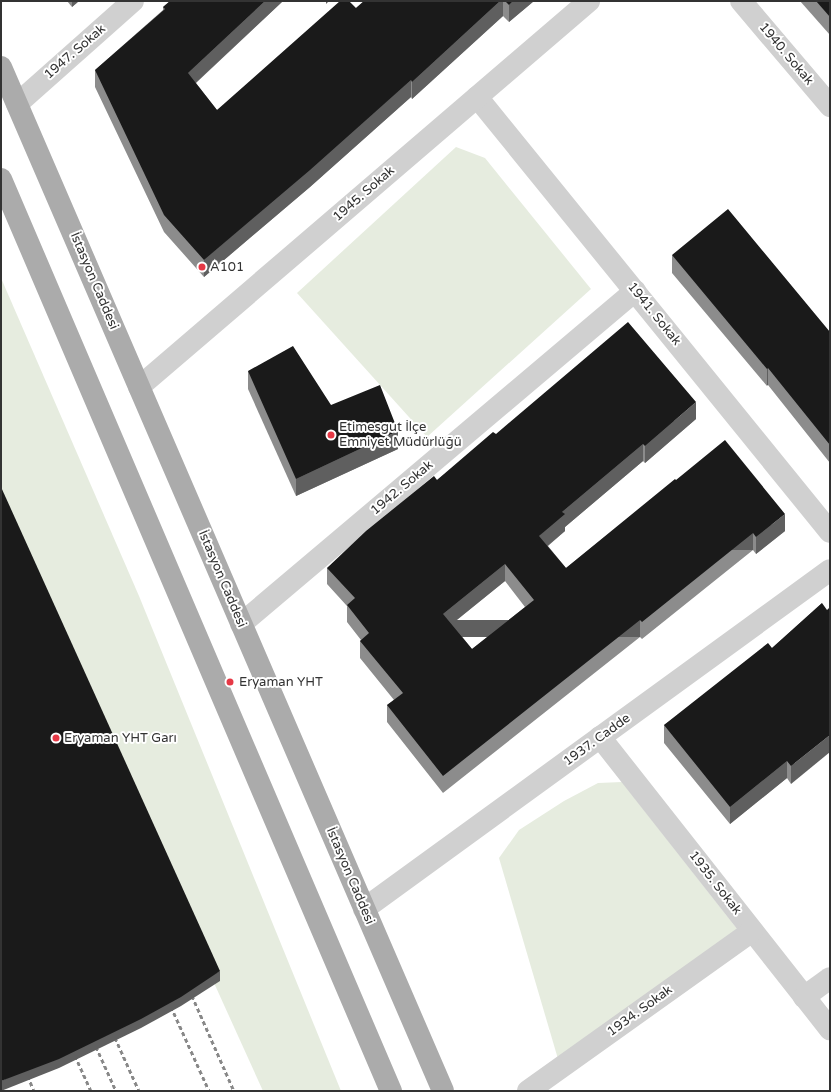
<!DOCTYPE html>
<html>
<head>
<meta charset="utf-8">
<style>
	body { margin:0 }
	#map { position:relative; width:831px; height:1092px; overflow:hidden; background:#fff; font-family:"Varela Round",sans-serif }
	div>[style] { position:absolute }
	.green>* { inset:0; background:#e6ecdf }
	.minor>* { height:22px; margin:-11px; padding:0 11px; transform-origin:11px; border-radius:11px; background:#d0d0d0 }
	.major>* { height:22px; margin:-11px; padding:0 11px; transform-origin:11px; border-radius:11px; background:#ababab }
	.rail>* { height:3px; margin-top:-1.5px; transform-origin:0; background:repeating-linear-gradient(90deg,#888 0 4px,transparent 0 7px) }
	.wall>* { inset:0; background:#8c8c8c }
	.shaded-wall>* { inset:0; background:#5f5f5f; transform-origin:0 0 }
	.building>* { inset:0; background:#1a1a1a }
	.dots>* { width:11px; height:11px; translate:-50% -50%; box-sizing:border-box; border:2px solid #fff; border-radius:50% }
	span { translate:-50% -50%; white-space:nowrap; text-align:center; line-height:1.15; -webkit-text-stroke:4px #fff; paint-order:stroke }
	.street-label { font-size:13px; color:#333 }
	.poi-label { font-size:13px; color:#333 }
	.left { translate:0 -50%; text-align:left }
	.frame { position:absolute; inset:0; border:2px solid #333; pointer-events:none }
</style>
</head>
<body>
<div id="map">
	<div class="green">
		<div style="clip-path:polygon(456px 147px,485px 158px,591px 289px,427px 437px,297px 293px)"></div>
		<div style="clip-path:polygon(1px 278px,139px 596px,341px 1091px,263px 1091px,1px 513px)"></div>
		<div style="clip-path:polygon(622px 782px,738px 930px,558px 1059px,499px 858px,519px 830px,564px 801px,598px 783px)"></div>
	</div>
	<div class="minor">
		<div style="left:741px;top:1px;width:138px;rotate:49.7deg"></div>
		<div style="left:477px;top:97px;width:560px;rotate:50.94deg"></div>
		<div style="left:17px;top:104px;width:155px;rotate:-41.6deg"></div>
		<div style="left:139px;top:387px;width:593px;rotate:-40.62deg"></div>
		<div style="left:241px;top:624px;width:516px;rotate:-40.2deg"></div>
		<div style="left:600px;top:737px;width:372px;rotate:51.8deg"></div>
		<div style="left:364px;top:909px;width:576px;rotate:-36.03deg"></div>
		<div style="left:804px;top:997px;width:32px;rotate:-36deg"></div>
		<div style="left:528px;top:1091px;width:275px;rotate:-35.5deg"></div>
	</div>
	<div class="major">
		<div style="left:1px;top:67px;width:1115px;rotate:66.65deg"></div>
		<div style="left:1px;top:179px;width:992px;rotate:66.85deg"></div>
	</div>
	<div class="rail">
		<div style="left:189px;top:989px;width:111px;rotate:66.2deg"></div>
		<div style="left:168px;top:1000px;width:100px;rotate:65.7deg"></div>
		<div style="left:112px;top:1031px;width:66px;rotate:65.8deg"></div>
		<div style="left:93px;top:1040px;width:56px;rotate:65.7deg"></div>
		<div style="left:72px;top:1049px;width:46px;rotate:65.7deg"></div>
		<div style="left:25px;top:1069px;width:24px;rotate:68deg"></div>
	</div>
	<div class="wall">
		<div style="clip-path:polygon(67px 1px,79px 1px,72px 7px)"></div>
		<div style="clip-path:polygon(170px 1px,283px 1px,196px 83px,217px 110px,356px 8px,364px 1px,534px 1px,509px 22px,503px 16px,412px 99px,411px 97px,310px 187px,204px 277px,164px 232px,95px 87px,95px 70px,163px 10px,163px 7px)"></div>
		<div style="clip-path:polygon(800px 1px,830px 1px,830px 35px)"></div>
		<div style="clip-path:polygon(672px 255px,830px 332px,830px 463px,768px 385px,767px 386px,672px 273px)"></div>
		<div style="clip-path:polygon(248px 371px,331px 405px,398px 449px,296px 496px,248px 389px)"></div>
		<div style="clip-path:polygon(evenodd,696px 419px,645px 463px,643px 461px,565px 527px,565px 531px,548px 546px,566px 568px,676px 480px,785px 531px,756px 554px,753px 550px,642px 639px,640px 637px,443px 793px,387px 722px,387px 705px,394px 700px,360px 658px,360px 641px,361px 640px,347px 622px,347px 606px,327px 584px,327px 568px,437px 480px,496px 434px,696px 419px,505px 581px,525px 607px,472px 649px,452px 624px,505px 581px)"></div>
		<div style="clip-path:polygon(822px 603px,791px 784px,787px 778px,730px 824px,664px 743px,664px 725px,772px 648px)"></div>
	</div>
	<div class="shaded-wall">
		<div style="clip-path:polygon(72px 1px,79px 1px,72px 7px)"></div>
		<div style="clip-path:polygon(265px 1px,283px 1px,188px 90px,188px 73px)"></div>
		<div style="clip-path:polygon(326px 1px,329px 1px,326px 4px)"></div>
		<div style="clip-path:polygon(500px 1px,503px 1px,503px 16px,412px 99px,412px 82px)"></div>
		<div style="clip-path:polygon(513px 1px,534px 1px,509px 22px,509px 5px)"></div>
		<div style="clip-path:polygon(411px 80px,411px 97px,310px 187px,204px 277px,204px 260px)"></div>
		<div style="left:768px;top:368px;width:17px;height:1px;rotate:90deg"></div>
		<div style="clip-path:polygon(696px 402px,696px 419px,645px 463px,645px 446px)"></div>
		<div style="clip-path:polygon(398px 431px,398px 449px,296px 496px,296px 479px)"></div>
		<div style="clip-path:polygon(643px 444px,643px 461px,565px 527px,565px 531px,539px 553px,539px 536px,562px 512px)"></div>
		<div style="clip-path:polygon(785px 514px,785px 531px,756px 554px,756px 537px)"></div>
		<div style="left:753px;top:533px;width:17px;height:142px;rotate:90deg"></div>
		<div style="clip-path:polygon(505px 564px,505px 581px,443px 631px,443px 614px)"></div>
		<div style="left:640px;top:620px;width:17px;height:251px;rotate:90deg"></div>
		<div style="clip-path:polygon(830px 735px,830px 752px,791px 784px,791px 766px)"></div>
		<div style="clip-path:polygon(787px 761px,787px 778px,730px 824px,730px 807px)"></div>
		<div style="clip-path:polygon(220px 971px,220px 981px,181px 1006px,141px 1028px,59px 1068px,1px 1091px,1px 1081px)"></div>
	</div>
	<div class="building">
		<div style="clip-path:polygon(170px 1px,265px 1px,188px 73px,217px 110px,340px 1px,349px 1px,356px 8px,364px 1px,500px 1px,412px 82px,411px 80px,310px 170px,204px 260px,164px 215px,95px 70px,165px 9px,163px 7px)"></div>
		<div style="clip-path:polygon(505px 1px,513px 1px,509px 5px)"></div>
		<div style="clip-path:polygon(816px 1px,830px 1px,830px 17px)"></div>
		<div style="clip-path:polygon(728px 209px,830px 332px,830px 445px,768px 368px,767px 369px,672px 255px)"></div>
		<div style="clip-path:polygon(evenodd,628px 322px,696px 402px,645px 446px,643px 444px,562px 512px,565px 514px,539px 536px,566px 568px,675px 479px,676px 480px,725px 440px,785px 514px,756px 537px,753px 533px,642px 622px,640px 620px,443px 776px,387px 705px,403px 693px,360px 641px,369px 633px,347px 605px,355px 598px,327px 568px,366px 531px,434px 476px,437px 480px,493px 432px,496px 434px,628px 322px,505px 564px,534px 600px,472px 649px,443px 614px,505px 564px)"></div>
		<div style="clip-path:polygon(293px 346px,331px 405px,380px 385px,398px 431px,296px 479px,248px 371px)"></div>
		<div style="clip-path:polygon(1px 487px,220px 971px,181px 997px,141px 1019px,59px 1059px,1px 1081px)"></div>
		<div style="clip-path:polygon(822px 603px,827px 610px,830px 607px,830px 735px,791px 766px,787px 761px,730px 807px,664px 725px,768px 643px,772px 648px)"></div>
	</div>
	<div class="dots">
		<div style="left:202px;top:267px;background:#e63946"></div>
		<div style="left:331px;top:435px;background:#e63946"></div>
		<div style="left:230px;top:682px;background:#e63946"></div>
		<div style="left:56px;top:738px;background:#e63946"></div>
	</div>
	<div class="street-label">
		<span style="left:75px;top:52px;rotate:-41deg">1947. Sokak</span>
		<span style="left:786px;top:54px;rotate:50deg">1940. Sokak</span>
		<span style="left:364px;top:194px;rotate:-41deg">1945. Sokak</span>
		<span style="left:94px;top:281px;rotate:67deg">İstasyon Caddesi</span>
		<span style="left:654px;top:314px;rotate:51deg">1941. Sokak</span>
		<span style="left:402px;top:488px;rotate:-40deg">1942. Sokak</span>
		<span style="left:222px;top:579px;rotate:67deg">İstasyon Caddesi</span>
		<span style="left:597px;top:740px;rotate:-36deg">1937. Cadde</span>
		<span style="left:350px;top:876px;rotate:67deg">İstasyon Caddesi</span>
		<span style="left:715px;top:883px;rotate:52deg">1935. Sokak</span>
		<span style="left:640px;top:1011px;rotate:-36deg">1934. Sokak</span>
	</div>
	<div class="poi-label">
		<span class="left" style="left:210px;top:267px">A101</span>
		<span class="left" style="left:339px;top:435px">Etimesgut İlçe<br>Emniyet Müdürlüğü</span>
		<span class="left" style="left:239px;top:682px">Eryaman YHT</span>
		<span class="left" style="left:64px;top:738px">Eryaman YHT Garı</span>
	</div>
	<div class="frame"></div>
</div>
</body>
</html>
